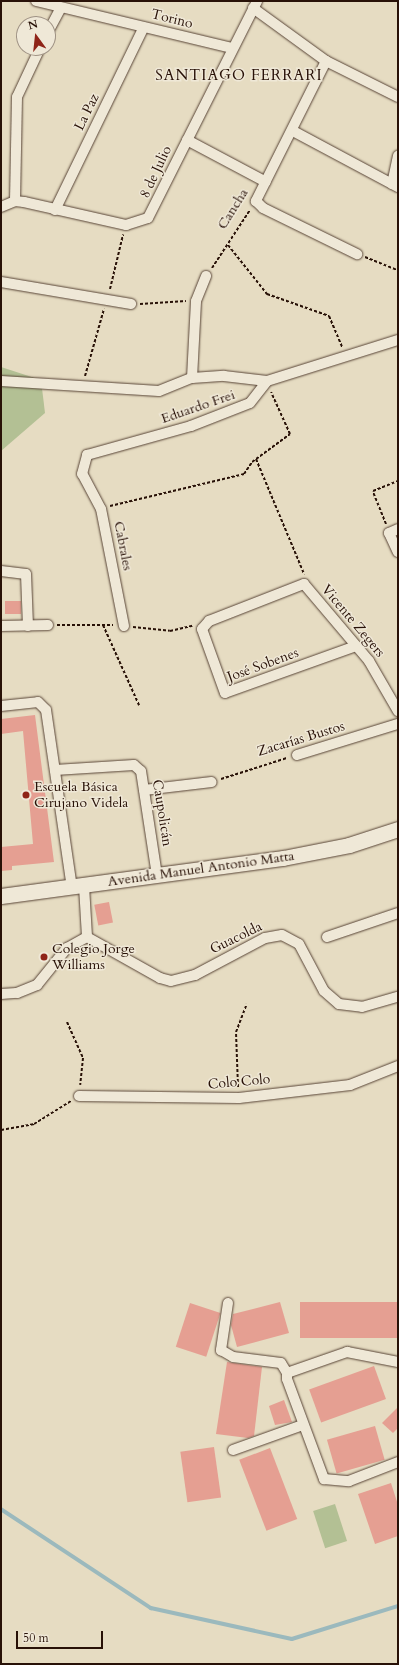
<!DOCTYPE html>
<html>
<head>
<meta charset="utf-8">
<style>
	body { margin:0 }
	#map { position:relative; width:399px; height:1665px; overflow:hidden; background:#e6dcc2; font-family:Cardo,serif }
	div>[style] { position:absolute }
	.green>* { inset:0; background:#b3c094; transform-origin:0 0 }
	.stream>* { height:3.5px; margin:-1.75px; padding:0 1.75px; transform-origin:1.75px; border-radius:1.75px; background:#9bb9bd }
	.building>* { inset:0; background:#e59f92; transform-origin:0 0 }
	.path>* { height:2px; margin-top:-1px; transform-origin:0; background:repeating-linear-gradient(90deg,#281107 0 3px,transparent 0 5px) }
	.roads { filter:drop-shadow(0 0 1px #584436) drop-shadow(0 0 1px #584436) }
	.minor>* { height:10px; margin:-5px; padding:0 5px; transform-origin:5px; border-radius:5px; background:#efe8d7 }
	.secondary>* { height:15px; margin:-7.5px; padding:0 7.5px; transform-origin:7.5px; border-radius:7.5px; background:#efe8d7 }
	.dots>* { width:11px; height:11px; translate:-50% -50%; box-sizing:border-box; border:2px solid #efe8d7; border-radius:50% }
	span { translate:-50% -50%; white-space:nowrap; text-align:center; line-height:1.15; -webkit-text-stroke:3px #efe8d7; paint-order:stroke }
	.street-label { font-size:14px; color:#281107 }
	.poi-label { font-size:14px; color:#281107 }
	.left { translate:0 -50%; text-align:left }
	.neighbourhood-label { font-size:15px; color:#281107; letter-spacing:1px }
	.frame { position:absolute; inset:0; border:2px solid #281107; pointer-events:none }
	.north { position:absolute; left:16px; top:16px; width:40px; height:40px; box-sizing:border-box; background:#efe8d7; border:1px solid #9f9284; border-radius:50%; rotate:345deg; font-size:11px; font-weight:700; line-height:16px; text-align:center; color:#281107 }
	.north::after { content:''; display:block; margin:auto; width:14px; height:18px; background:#8f2418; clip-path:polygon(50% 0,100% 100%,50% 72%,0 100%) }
	.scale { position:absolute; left:16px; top:1631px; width:87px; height:18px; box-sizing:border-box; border:2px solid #281107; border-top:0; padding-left:5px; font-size:12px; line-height:14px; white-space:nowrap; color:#281107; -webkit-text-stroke:3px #efe8d7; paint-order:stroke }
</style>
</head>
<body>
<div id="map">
	<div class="green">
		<div style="clip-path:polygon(1px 367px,41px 380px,45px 413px,1px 451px)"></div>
		<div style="left:335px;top:1504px;width:39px;height:23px;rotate:72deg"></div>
	</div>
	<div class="stream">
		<div style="left:1px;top:1509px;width:180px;rotate:33.4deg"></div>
		<div style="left:151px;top:1608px;width:144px;rotate:12.4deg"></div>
		<div style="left:292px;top:1639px;width:111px;rotate:-17.3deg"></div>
	</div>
	<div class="building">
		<div style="left:5px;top:601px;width:16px;height:13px"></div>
		<div style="clip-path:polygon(35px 715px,54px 862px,12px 866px,12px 870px,1px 871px,1px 847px,33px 844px,23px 731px,1px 734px,1px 719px)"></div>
		<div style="left:109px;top:902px;width:21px;height:15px;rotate:79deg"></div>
		<div style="clip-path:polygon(280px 1302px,289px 1333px,237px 1347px,231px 1325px,233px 1314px)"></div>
		<div style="left:398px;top:1302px;width:36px;height:98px;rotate:90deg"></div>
		<div style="left:190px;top:1303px;width:32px;height:46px;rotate:18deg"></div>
		<div style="clip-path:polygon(227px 1362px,262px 1367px,254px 1436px,248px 1438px,216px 1434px)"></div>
		<div style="left:374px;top:1366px;width:35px;height:69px;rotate:70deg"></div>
		<div style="clip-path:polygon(284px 1400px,292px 1422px,275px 1425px,269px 1406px)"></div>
		<div style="clip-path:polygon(398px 1407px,398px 1428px,393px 1433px,382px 1423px)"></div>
		<div style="left:375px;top:1426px;width:35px;height:50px;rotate:74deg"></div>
		<div style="left:214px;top:1447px;width:51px;height:34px;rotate:82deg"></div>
		<div style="left:270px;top:1448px;width:76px;height:33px;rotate:69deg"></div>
		<div style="clip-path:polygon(391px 1483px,398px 1505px,398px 1536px,375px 1544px,358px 1494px)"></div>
	</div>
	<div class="path">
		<div style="left:228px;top:245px;width:63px;rotate:51.5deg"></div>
		<div style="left:267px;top:294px;width:66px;rotate:19.5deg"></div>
		<div style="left:329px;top:316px;width:34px;rotate:67deg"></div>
		<div style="left:365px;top:257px;width:35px;rotate:22deg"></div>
		<div style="left:212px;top:268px;width:69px;rotate:-56.8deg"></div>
		<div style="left:110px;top:289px;width:56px;rotate:-76.5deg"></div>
		<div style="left:140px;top:304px;width:46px;rotate:-3.7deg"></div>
		<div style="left:85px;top:376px;width:70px;rotate:-74.2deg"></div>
		<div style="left:256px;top:459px;width:125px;rotate:67.3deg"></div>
		<div style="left:110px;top:506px;width:138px;rotate:-13.4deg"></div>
		<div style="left:244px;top:474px;width:14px;rotate:-56deg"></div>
		<div style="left:252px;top:462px;width:47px;rotate:-36.4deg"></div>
		<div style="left:290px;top:434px;width:46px;rotate:-114.3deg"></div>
		<div style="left:386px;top:524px;width:35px;rotate:-112deg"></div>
		<div style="left:373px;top:491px;width:27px;rotate:-22deg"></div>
		<div style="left:57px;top:625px;width:56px"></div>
		<div style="left:103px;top:625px;width:88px;rotate:65.8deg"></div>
		<div style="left:133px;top:627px;width:37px;rotate:6deg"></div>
		<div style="left:170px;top:631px;width:23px;rotate:-13deg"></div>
		<div style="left:221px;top:779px;width:69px;rotate:-17.7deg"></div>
		<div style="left:67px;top:1022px;width:39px;rotate:66deg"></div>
		<div style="left:83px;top:1058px;width:27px;rotate:96deg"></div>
		<div style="left:238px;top:1087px;width:55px;rotate:-92.1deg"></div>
		<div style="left:236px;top:1032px;width:30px;rotate:-69deg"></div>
		<div style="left:1px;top:1130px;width:34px;rotate:-10deg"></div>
		<div style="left:34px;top:1124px;width:44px;rotate:-31.9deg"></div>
	</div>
	<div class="roads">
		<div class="minor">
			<div style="left:36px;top:1px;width:202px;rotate:13.5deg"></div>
			<div style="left:253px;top:8px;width:90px;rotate:36deg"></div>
			<div style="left:326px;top:61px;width:80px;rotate:26.6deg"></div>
			<div style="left:48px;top:32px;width:27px;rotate:-62deg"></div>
			<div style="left:326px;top:61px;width:157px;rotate:116.6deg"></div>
			<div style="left:256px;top:201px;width:10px;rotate:45deg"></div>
			<div style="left:263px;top:208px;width:105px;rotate:26.1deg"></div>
			<div style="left:293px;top:131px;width:119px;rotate:28.1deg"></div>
			<div style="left:187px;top:140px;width:89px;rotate:28deg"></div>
			<div style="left:392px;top:184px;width:29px;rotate:-78deg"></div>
			<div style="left:15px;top:201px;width:104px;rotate:-88.9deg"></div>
			<div style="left:17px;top:97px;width:54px;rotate:-64.9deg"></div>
			<div style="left:1px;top:207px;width:15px;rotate:-23deg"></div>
			<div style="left:15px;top:201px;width:9px;rotate:6deg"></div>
			<div style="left:24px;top:202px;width:105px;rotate:12.7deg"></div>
			<div style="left:126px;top:225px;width:23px;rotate:-18deg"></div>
			<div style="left:148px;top:218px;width:243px;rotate:-63.3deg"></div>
			<div style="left:55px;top:210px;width:203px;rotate:-64.1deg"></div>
			<div style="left:1px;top:282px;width:132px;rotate:9.6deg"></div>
			<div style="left:192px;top:378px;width:77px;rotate:-87deg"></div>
			<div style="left:196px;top:301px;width:27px;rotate:-68deg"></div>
			<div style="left:1px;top:381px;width:158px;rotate:3.6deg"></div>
			<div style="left:159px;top:391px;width:35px;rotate:-22deg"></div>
			<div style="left:192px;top:378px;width:32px;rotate:-4deg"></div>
			<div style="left:224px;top:376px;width:43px;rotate:6.6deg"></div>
			<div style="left:398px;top:529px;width:10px;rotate:156deg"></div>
			<div style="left:389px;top:533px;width:21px;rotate:65deg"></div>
			<div style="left:1px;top:571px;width:25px;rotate:7deg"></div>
			<div style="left:26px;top:574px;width:52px;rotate:87.8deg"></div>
			<div style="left:1px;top:626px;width:47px;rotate:-1.2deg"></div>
			<div style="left:124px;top:626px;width:119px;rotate:-101.1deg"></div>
			<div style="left:101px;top:509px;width:40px;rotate:-118deg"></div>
			<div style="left:82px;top:474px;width:20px;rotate:-75deg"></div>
			<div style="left:87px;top:455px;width:108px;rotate:-15.6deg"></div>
			<div style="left:191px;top:426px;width:63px;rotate:-21.3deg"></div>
			<div style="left:250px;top:403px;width:28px;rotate:-52deg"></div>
			<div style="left:267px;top:381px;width:137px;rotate:-17.4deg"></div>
			<div style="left:356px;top:646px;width:139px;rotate:160.3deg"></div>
			<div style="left:225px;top:693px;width:68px;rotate:-109.8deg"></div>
			<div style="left:202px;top:629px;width:11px;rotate:-49deg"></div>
			<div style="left:209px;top:621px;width:102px;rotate:-21.3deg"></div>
			<div style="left:304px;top:584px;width:101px;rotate:49.8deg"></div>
			<div style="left:369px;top:661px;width:58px;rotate:59.9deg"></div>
			<div style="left:1px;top:706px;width:37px;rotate:-6deg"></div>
			<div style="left:38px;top:702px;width:11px;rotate:45deg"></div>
			<div style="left:46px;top:710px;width:180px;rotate:81.7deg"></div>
			<div style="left:297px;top:755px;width:106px;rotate:-17.1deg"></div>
			<div style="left:55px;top:770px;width:79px;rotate:-3.6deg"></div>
			<div style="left:134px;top:765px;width:9px;rotate:41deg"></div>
			<div style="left:141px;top:771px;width:106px;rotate:81.3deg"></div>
			<div style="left:144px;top:790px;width:68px;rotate:-6.7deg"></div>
			<div style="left:84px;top:886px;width:51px;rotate:86.6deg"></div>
			<div style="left:327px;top:937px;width:75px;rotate:-18.7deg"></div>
			<div style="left:1px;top:994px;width:16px;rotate:-4deg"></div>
			<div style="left:17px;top:993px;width:22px;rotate:-22deg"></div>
			<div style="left:37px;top:985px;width:48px;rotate:-51deg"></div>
			<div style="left:67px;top:948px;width:23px;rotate:-29deg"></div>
			<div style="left:87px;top:937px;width:84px;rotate:29.3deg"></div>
			<div style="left:160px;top:978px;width:11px;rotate:15deg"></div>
			<div style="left:171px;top:981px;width:25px;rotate:-14deg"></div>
			<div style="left:195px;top:975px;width:79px;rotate:-27.9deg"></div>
			<div style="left:265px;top:938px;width:17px;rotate:-10deg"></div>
			<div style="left:282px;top:935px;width:19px;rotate:28deg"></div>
			<div style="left:299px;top:944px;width:53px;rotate:62deg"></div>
			<div style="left:324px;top:991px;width:20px;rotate:41deg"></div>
			<div style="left:339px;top:1004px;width:23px;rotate:7deg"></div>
			<div style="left:362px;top:1007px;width:37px;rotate:-16deg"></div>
			<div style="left:79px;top:1096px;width:160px;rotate:0.7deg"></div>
			<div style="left:239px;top:1098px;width:112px;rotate:-6.7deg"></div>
			<div style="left:350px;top:1085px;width:52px;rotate:-21.6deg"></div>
			<div style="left:228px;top:1303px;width:48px;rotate:98.5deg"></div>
			<div style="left:221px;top:1350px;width:14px;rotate:30deg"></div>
			<div style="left:233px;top:1357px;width:48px;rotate:7.1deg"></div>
			<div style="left:281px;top:1363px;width:12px;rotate:59deg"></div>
			<div style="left:287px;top:1373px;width:6px;rotate:90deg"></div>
			<div style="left:287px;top:1379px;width:107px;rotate:69.7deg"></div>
			<div style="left:324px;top:1479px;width:25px;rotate:5deg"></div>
			<div style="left:349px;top:1481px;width:53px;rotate:-21.2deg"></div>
			<div style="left:287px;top:1373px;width:64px;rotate:-19.3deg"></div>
			<div style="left:347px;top:1352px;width:52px;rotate:11.1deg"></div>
			<div style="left:233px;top:1450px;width:74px;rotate:-19.7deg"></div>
		</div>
		<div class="secondary">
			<div style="left:1px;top:896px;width:285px;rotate:-7.7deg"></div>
			<div style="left:283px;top:858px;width:67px;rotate:-11.1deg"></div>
			<div style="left:349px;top:845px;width:52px;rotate:-18.1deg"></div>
		</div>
	</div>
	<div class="dots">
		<div style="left:26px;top:795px;background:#8f2418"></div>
		<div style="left:44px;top:957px;background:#8f2418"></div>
	</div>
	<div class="street-label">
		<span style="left:172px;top:19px;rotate:14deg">Torino</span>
		<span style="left:87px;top:112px;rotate:-64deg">La Paz</span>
		<span style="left:156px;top:172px;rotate:-65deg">8 de Julio</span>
		<span style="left:233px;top:209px;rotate:-58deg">Cancha</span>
		<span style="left:198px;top:407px;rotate:-19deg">Eduardo Frei</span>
		<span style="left:123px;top:546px;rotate:79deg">Cabrales</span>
		<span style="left:353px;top:621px;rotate:50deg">Vicente Zegers</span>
		<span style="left:263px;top:665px;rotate:-20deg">José Sobenes</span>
		<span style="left:301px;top:739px;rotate:-17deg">Zacarías Bustos</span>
		<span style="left:162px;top:813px;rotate:81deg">Caupolicán</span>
		<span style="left:201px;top:869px;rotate:-8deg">Avenida Manuel Antonio Matta</span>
		<span style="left:236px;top:938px;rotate:-26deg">Guacolda</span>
		<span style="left:239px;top:1082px;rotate:-5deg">Colo Colo</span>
	</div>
	<div class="poi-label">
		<span class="left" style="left:34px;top:795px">Escuela Básica<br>Cirujano Videla</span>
		<span class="left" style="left:52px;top:957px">Colegio Jorge<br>Williams</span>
	</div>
	<div class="neighbourhood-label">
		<span style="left:239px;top:76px">SANTIAGO FERRARI</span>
	</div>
	<div class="frame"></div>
	<div class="north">N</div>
	<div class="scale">50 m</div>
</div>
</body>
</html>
